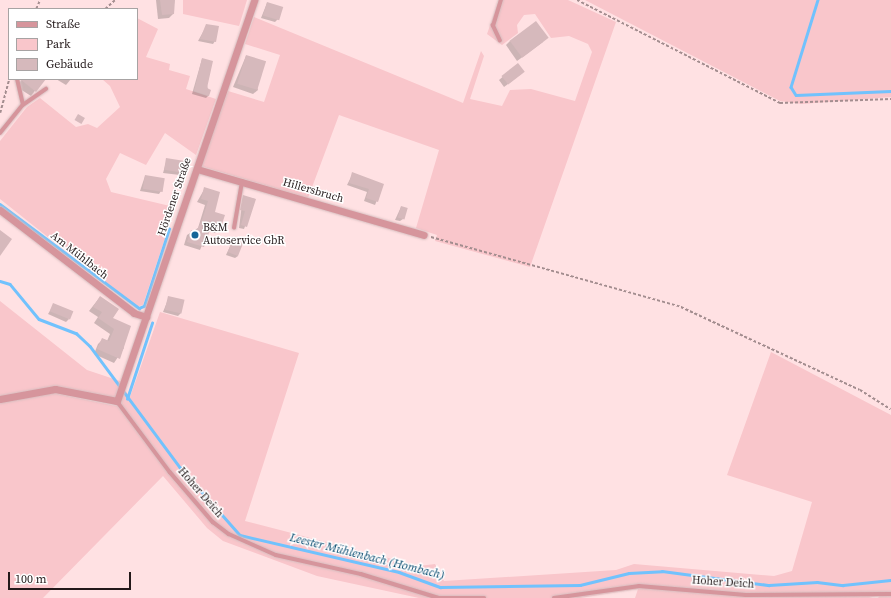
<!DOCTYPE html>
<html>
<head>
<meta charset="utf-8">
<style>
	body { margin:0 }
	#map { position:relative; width:891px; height:598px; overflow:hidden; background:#ffe1e3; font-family:"Source Serif 4",serif }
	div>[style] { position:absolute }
	.green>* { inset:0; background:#f9c6cb }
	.shadow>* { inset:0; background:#0003 }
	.stream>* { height:2.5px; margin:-1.25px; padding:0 1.25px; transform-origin:1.25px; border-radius:1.25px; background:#71c2fd }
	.building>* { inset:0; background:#d6b9bc; transform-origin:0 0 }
	.path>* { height:1.5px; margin-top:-0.75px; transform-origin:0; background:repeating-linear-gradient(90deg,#a38d8f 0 3px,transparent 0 5px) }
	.roads { filter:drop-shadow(0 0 1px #d7bdbf) drop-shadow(0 0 1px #d7bdbf) }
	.lane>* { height:3.5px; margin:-1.75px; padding:0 1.75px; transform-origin:1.75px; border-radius:1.75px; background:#d6959c }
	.street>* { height:7px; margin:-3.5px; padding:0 3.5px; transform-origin:3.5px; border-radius:3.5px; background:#d6959c }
	.dots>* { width:11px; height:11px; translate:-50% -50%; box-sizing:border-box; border:2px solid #fff; border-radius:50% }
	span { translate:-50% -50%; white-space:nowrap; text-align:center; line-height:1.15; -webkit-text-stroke:3px #fff; paint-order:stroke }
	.street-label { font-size:11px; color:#23191a }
	.poi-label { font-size:11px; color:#23191a }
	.left { translate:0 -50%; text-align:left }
	.water-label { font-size:12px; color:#03466c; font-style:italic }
	.legend { position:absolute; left:8px; top:8px; width:130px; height:72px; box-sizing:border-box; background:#fff; border:1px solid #a7a3a3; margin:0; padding:5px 7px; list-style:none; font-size:12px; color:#23191a }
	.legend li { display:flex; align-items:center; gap:8px; height:20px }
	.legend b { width:20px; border:1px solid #a7a3a3 }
	.scale { position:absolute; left:8px; top:572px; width:123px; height:18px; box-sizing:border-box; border:2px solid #23191a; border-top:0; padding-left:5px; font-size:12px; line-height:14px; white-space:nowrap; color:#23191a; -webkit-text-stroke:3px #fff; paint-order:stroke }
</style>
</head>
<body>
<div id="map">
	<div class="green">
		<div style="clip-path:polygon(183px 0,247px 0,239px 26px,183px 14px)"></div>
		<div style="clip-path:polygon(499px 0,568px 0,616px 22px,530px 267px,435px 241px,437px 235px,416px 228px,439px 150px,339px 115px,308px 198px,201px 166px,228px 91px,264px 102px,280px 55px,245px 44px,254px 17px,463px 103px,481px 51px,484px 56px,470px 99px,502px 106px,510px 90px,531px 89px,575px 101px,592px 52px,588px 44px,569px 36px,551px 38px,535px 14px,524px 15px,517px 25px,518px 33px,502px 45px,487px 34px)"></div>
		<div style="clip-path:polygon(585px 0,891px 0,891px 97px,802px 104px,780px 101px)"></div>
		<div style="clip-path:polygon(137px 18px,158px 29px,146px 57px,170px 64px,169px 70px,190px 76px,186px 89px,216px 99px,196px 155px,165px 133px,146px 165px,120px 153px,106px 179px,111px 192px,170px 206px,165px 238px,143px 305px,136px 307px,0 199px,0 141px,27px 107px,40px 98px,76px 127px,88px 124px,97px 128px,120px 107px,110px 86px,102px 79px,137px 79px)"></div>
		<div style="clip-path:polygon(0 301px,87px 370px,123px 382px,117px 399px,55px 387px,0 397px)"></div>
		<div style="clip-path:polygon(160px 312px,299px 353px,245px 521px,419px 566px,435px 564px,444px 581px,616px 570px,634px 564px,774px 576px,792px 571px,812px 502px,727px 475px,771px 352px,891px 415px,891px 598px,878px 598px,880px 595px,869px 598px,635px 598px,638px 589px,580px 598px,419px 598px,317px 576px,223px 541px,207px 528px,163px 476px,43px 598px,0 598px,0 403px,53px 393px,116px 406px,125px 390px,130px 397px)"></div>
	</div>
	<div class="shadow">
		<div style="clip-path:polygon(156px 0,174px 0,173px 14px,169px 18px,158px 19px)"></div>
		<div style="clip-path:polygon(267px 3px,278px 19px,275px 22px,261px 18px)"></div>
		<div style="clip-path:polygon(207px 25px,215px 41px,213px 44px,198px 41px)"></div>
		<div style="clip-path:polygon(510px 41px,543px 42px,517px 61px,506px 45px)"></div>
		<div style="clip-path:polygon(246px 56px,258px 90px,253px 94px,233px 87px)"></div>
		<div style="clip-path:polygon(202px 59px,209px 95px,206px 98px,192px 94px)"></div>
		<div style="clip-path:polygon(518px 64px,521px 74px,504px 87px,499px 80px)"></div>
		<div style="clip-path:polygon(22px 79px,44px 79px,31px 96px,17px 87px)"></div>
		<div style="clip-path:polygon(56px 79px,71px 79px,66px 85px)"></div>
		<div style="clip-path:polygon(167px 159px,182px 172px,180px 175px,163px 173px)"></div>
		<div style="clip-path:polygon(353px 173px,383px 185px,375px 205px,364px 201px,367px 192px,347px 185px)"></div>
		<div style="clip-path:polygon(145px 176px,161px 191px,159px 194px,140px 191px)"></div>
		<div style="clip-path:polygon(205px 188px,219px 229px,215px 233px,208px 231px,200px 250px,184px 245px,187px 235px,198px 228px,205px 205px,197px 202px)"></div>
		<div style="clip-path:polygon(243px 196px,255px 199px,244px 229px,239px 228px)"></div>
		<div style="clip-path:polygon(401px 207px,403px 219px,400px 221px,395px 220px)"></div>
		<div style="clip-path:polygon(233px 240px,238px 256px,235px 258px,226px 255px)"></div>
		<div style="clip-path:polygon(100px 297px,124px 348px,114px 363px,94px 354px,98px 344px,103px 339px,107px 341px,110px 334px,94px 323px,98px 317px,89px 311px)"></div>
		<div style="clip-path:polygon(169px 297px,181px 313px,178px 316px,163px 312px)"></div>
		<div style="clip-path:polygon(54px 304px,69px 319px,66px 322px,48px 314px)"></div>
	</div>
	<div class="stream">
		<div style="left:818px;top:0;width:91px;rotate:107.2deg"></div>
		<div style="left:791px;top:87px;width:9px;rotate:58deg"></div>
		<div style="left:796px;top:95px;width:95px;rotate:-2.4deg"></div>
		<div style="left:0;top:204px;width:174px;rotate:36.8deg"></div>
		<div style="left:139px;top:308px;width:5px;rotate:-22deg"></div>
		<div style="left:144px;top:306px;width:81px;rotate:-72deg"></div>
		<div style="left:0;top:281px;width:10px;rotate:17deg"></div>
		<div style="left:10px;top:284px;width:45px;rotate:50.4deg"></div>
		<div style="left:39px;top:319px;width:40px;rotate:21deg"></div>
		<div style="left:76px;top:333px;width:19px;rotate:43deg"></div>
		<div style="left:90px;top:346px;width:151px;rotate:53.4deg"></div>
		<div style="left:180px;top:467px;width:91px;rotate:48.6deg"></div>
		<div style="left:240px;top:535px;width:163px;rotate:13.1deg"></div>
		<div style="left:399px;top:572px;width:44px;rotate:20.1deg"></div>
		<div style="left:440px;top:587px;width:140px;rotate:-0.8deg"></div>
		<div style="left:580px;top:585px;width:50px;rotate:-13.8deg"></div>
		<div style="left:629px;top:573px;width:33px;rotate:-3deg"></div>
		<div style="left:662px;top:571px;width:108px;rotate:7.5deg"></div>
		<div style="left:769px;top:585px;width:48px;rotate:-3.6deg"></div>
		<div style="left:817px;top:582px;width:26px;rotate:7deg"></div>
		<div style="left:843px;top:585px;width:48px;rotate:-5.9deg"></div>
		<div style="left:127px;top:399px;width:80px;rotate:-71.8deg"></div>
	</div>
	<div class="building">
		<div style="clip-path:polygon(160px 0,175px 0,174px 14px,162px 15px)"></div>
		<div style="left:267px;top:2px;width:17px;height:14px;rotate:17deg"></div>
		<div style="left:536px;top:21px;width:21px;height:33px;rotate:53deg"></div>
		<div style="clip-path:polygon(206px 24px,219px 26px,216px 42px,200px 39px)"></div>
		<div style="left:246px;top:55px;width:21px;height:30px;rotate:17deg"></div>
		<div style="clip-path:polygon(202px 58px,213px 61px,207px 88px,211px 90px,209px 96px,194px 91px)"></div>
		<div style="left:518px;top:63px;width:11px;height:21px;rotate:52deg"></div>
		<div style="clip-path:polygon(20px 79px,46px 79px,36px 92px)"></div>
		<div style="left:78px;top:114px;width:8px;height:7px;rotate:30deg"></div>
		<div style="left:166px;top:158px;width:19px;height:12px;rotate:9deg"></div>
		<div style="clip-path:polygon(352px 172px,384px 184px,378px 202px,366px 198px,369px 189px,349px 183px)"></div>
		<div style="left:145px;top:175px;width:20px;height:14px;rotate:9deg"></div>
		<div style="clip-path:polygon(204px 187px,220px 192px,215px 212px,225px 215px,220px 230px,211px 227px,204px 247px,187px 242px,191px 230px,196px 231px,201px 223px,208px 201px,201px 199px)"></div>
		<div style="clip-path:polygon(243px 195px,256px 199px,247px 227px,241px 225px,245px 211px,240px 210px)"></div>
		<div style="left:401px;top:206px;width:7px;height:12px;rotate:16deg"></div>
		<div style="clip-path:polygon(0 230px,12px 239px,0 256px)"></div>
		<div style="left:233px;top:239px;width:11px;height:14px;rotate:22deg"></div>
		<div style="clip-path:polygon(100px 296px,119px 309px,113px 318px,131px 326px,120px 359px,97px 349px,102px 338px,109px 341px,114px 329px,98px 318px,102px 312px,93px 307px)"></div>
		<div style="left:168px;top:296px;width:17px;height:14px;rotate:13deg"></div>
		<div style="left:53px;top:303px;width:22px;height:9px;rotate:22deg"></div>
	</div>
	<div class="path">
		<div style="left:577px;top:0;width:228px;rotate:26.9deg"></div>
		<div style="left:780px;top:103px;width:111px;rotate:-2.1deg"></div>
		<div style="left:36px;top:9px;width:10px;rotate:-66deg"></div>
		<div style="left:105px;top:9px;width:13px;rotate:-42deg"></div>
		<div style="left:0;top:113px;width:35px;rotate:-75deg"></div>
		<div style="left:431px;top:237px;width:260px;rotate:15.6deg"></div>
		<div style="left:681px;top:307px;width:197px;rotate:24.9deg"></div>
		<div style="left:860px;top:390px;width:36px;rotate:32deg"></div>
	</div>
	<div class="roads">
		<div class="lane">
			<div style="left:500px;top:41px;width:17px;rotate:-115deg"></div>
			<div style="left:493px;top:26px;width:27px;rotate:-73deg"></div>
			<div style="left:23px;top:105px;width:28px;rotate:-35deg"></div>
			<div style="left:0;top:133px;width:36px;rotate:-51deg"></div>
			<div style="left:23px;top:105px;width:27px;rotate:-103deg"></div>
			<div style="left:234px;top:228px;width:47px;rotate:-80.1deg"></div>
			<div style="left:117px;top:401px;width:89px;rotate:53.3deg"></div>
			<div style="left:170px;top:472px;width:66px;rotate:49.3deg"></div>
			<div style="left:213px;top:522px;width:20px;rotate:37deg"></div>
			<div style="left:229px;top:534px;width:51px;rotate:24.1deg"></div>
			<div style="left:276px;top:555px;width:87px;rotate:12.6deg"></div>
			<div style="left:361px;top:574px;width:82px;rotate:17.1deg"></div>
			<div style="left:439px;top:598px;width:45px"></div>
			<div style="left:554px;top:598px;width:86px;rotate:-8deg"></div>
			<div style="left:639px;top:586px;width:107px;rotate:4.8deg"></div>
			<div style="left:746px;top:595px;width:145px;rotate:-0.4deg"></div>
		</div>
		<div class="street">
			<div style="left:197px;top:169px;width:236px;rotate:16.2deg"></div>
			<div style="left:0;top:210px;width:169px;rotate:37.5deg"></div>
			<div style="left:134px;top:313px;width:13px;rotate:18deg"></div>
			<div style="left:0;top:399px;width:56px;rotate:-10.3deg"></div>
			<div style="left:55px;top:389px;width:63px;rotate:11deg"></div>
			<div style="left:117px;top:401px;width:424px;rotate:-71.1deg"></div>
		</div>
	</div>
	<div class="dots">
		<div style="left:195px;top:235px;background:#156698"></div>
	</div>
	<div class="street-label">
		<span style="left:313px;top:191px;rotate:16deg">Hillersbruch</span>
		<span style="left:175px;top:197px;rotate:-71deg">Hördener Straße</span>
		<span style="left:79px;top:256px;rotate:38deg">Am Mühlbach</span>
		<span style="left:200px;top:493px;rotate:49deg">Hoher Deich</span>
		<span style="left:723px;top:583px;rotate:4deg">Hoher Deich</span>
	</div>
	<div class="poi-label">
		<span class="left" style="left:203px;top:235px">B&amp;M<br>Autoservice GbR</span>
	</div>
	<div class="water-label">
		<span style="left:367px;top:557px;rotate:14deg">Leester Mühlenbach (Hombach)</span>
	</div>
	<ul class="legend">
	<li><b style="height:5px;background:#d6959c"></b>Straße</li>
	<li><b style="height:11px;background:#f9c6cb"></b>Park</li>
	<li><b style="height:11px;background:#d6b9bc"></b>Gebäude</li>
	</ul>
	<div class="scale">100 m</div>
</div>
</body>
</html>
